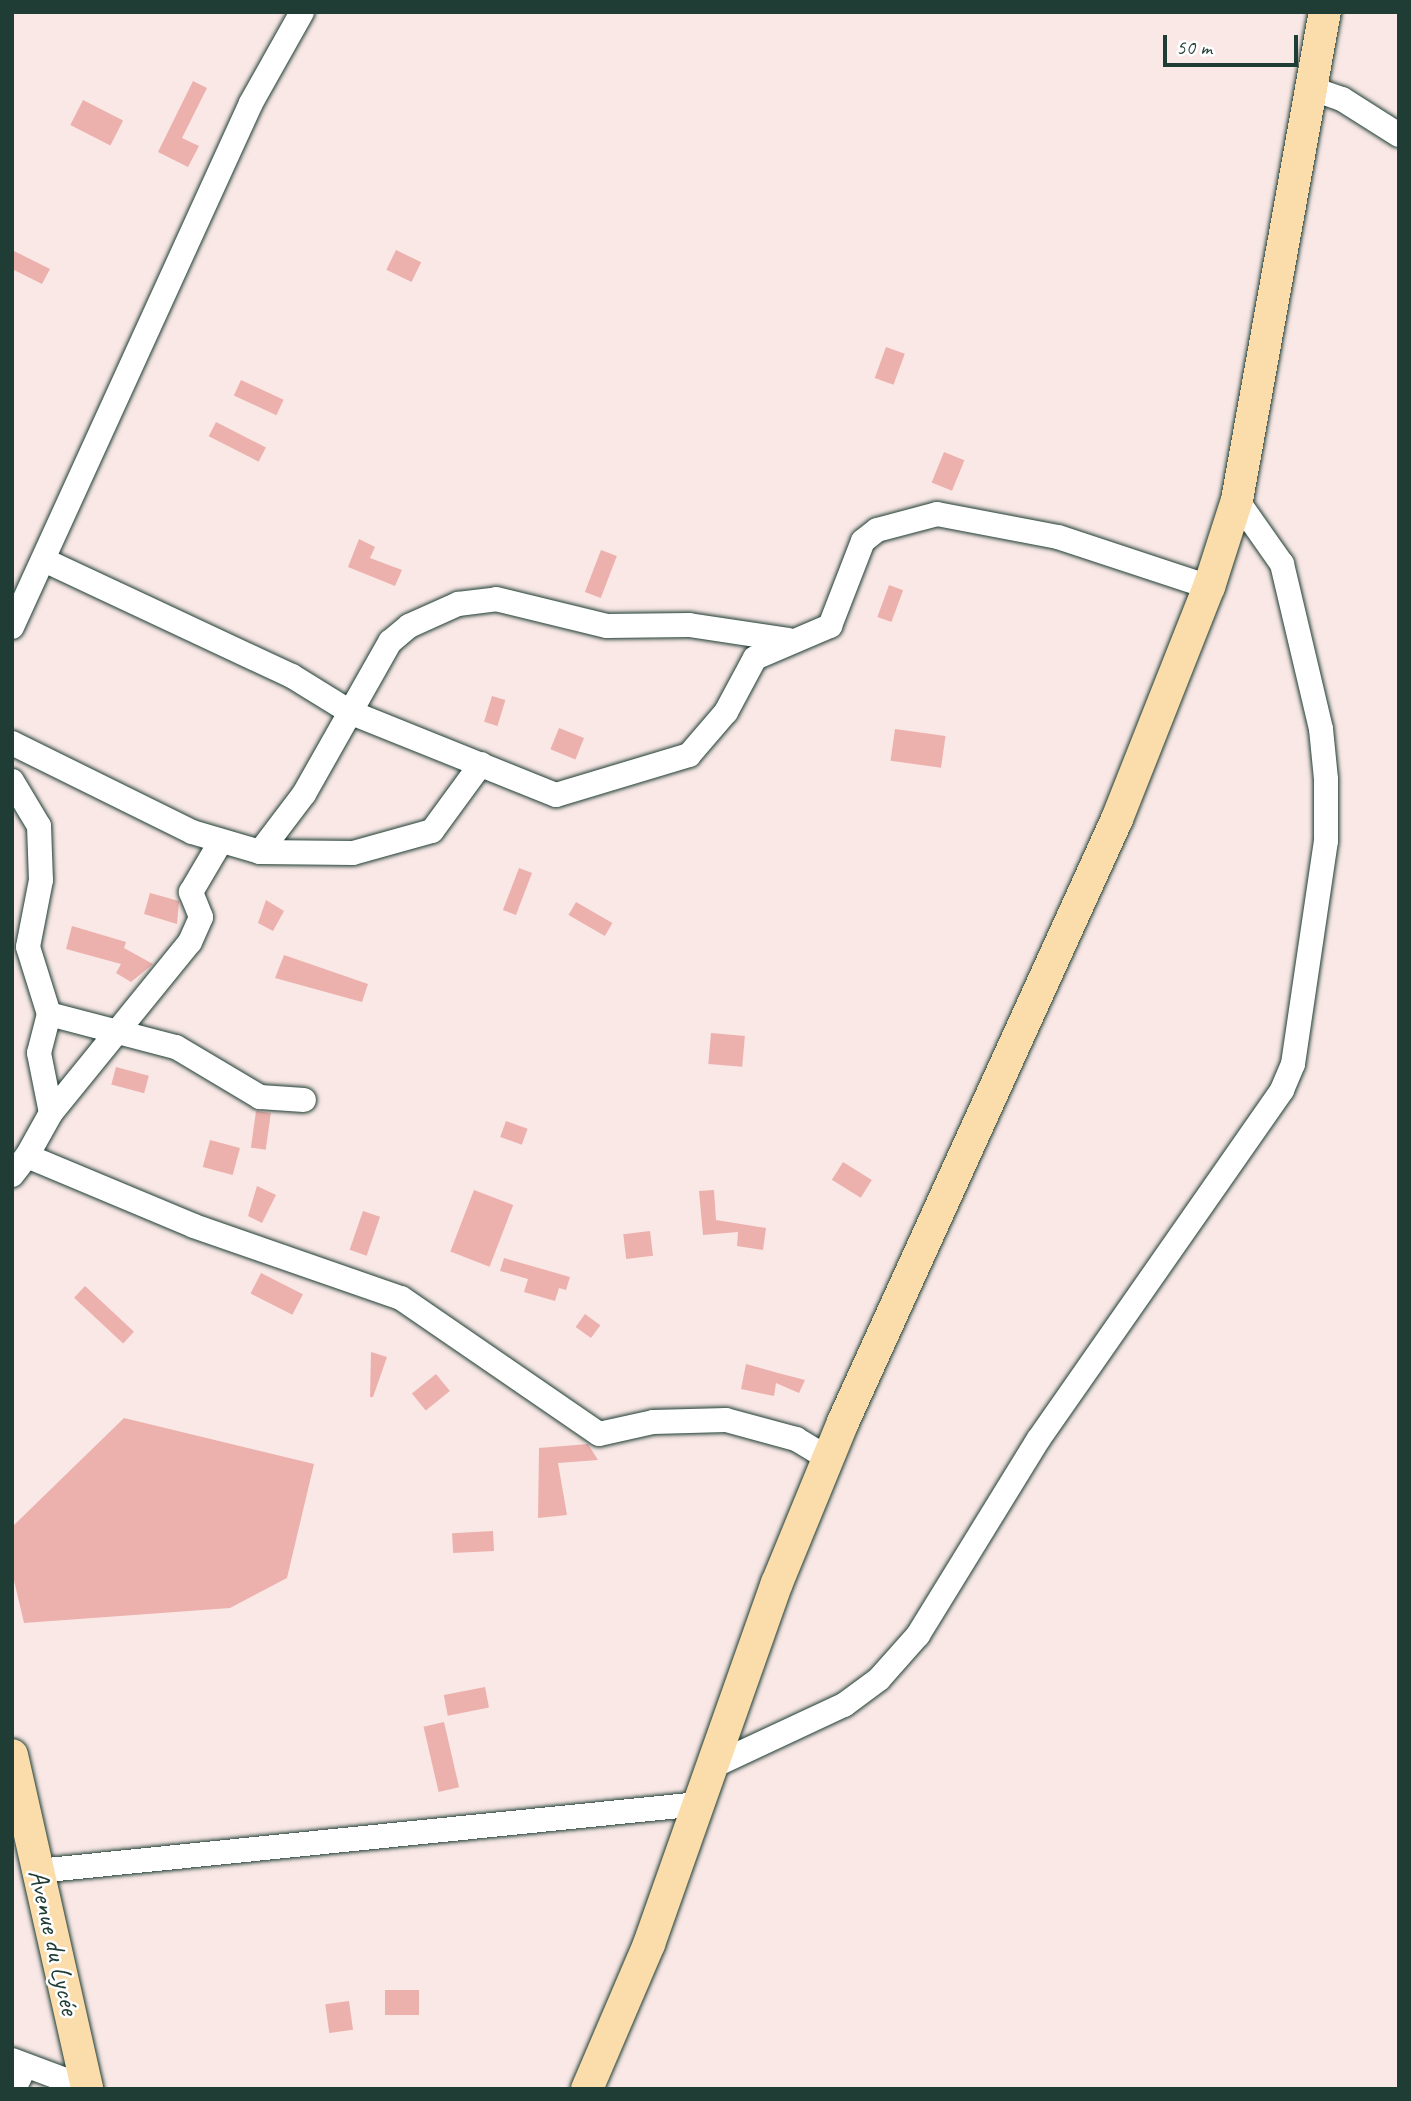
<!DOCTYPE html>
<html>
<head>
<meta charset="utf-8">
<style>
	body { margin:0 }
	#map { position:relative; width:1411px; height:2101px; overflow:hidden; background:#f9e8e6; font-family:Caveat,sans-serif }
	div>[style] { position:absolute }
	.building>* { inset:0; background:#ecb1ad; transform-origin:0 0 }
	.roads { filter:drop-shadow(0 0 2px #1f3d34) drop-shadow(0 0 2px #1f3d34) }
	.minor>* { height:24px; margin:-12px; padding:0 12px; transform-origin:12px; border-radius:12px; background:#fff }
	.major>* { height:32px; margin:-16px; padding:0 16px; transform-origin:16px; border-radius:16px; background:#fbdcab }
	span { translate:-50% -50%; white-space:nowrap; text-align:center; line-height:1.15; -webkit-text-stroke:5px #fff; paint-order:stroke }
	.street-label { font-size:28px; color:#1f3d34 }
	.frame { position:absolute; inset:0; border:14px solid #1f3d34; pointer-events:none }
	.scale { position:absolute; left:1163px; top:35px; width:135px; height:32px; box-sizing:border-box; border:4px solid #1f3d34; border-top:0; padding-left:9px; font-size:21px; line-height:24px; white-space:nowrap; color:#1f3d34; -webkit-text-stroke:5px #fff; paint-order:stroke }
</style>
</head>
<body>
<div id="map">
	<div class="building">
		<div style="clip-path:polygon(193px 81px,207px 88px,182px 138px,199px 146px,188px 167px,158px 152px)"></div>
		<div style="left:83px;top:100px;width:45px;height:28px;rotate:27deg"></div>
		<div style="clip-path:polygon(12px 250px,50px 269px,42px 284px,12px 269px)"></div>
		<div style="left:396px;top:250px;width:28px;height:22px;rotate:26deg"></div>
		<div style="left:886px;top:347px;width:20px;height:33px;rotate:20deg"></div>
		<div style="left:241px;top:380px;width:47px;height:17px;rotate:25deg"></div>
		<div style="left:216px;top:422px;width:56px;height:16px;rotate:27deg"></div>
		<div style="left:944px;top:452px;width:22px;height:33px;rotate:22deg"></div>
		<div style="clip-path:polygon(359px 539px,375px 547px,370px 558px,402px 570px,395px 586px,348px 567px)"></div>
		<div style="left:601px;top:550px;width:17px;height:45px;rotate:21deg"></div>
		<div style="left:889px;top:585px;width:15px;height:34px;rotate:20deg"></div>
		<div style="left:492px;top:696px;width:14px;height:27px;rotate:17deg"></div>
		<div style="left:559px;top:728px;width:27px;height:23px;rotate:22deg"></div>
		<div style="left:895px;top:729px;width:51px;height:32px;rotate:8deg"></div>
		<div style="left:519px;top:868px;width:14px;height:45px;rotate:21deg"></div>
		<div style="clip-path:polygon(150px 893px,179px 901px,177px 924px,144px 914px)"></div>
		<div style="clip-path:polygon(266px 900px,284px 911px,273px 931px,258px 923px)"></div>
		<div style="left:576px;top:902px;width:42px;height:15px;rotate:30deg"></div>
		<div style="clip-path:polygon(72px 926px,126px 942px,124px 948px,153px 964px,131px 982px,116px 973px,121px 964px,66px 949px)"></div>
		<div style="clip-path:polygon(284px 955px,368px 984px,362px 1002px,275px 978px)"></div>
		<div style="left:711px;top:1033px;width:34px;height:31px;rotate:5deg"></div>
		<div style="left:116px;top:1067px;width:34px;height:18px;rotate:15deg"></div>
		<div style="left:256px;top:1111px;width:15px;height:37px;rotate:8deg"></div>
		<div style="left:506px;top:1121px;width:23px;height:17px;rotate:20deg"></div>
		<div style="left:210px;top:1140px;width:31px;height:28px;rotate:15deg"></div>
		<div style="left:843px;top:1162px;width:34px;height:21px;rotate:32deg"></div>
		<div style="clip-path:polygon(257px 1186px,276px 1195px,262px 1223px,248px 1216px)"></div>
		<div style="left:474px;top:1190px;width:42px;height:66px;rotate:21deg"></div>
		<div style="clip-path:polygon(714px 1190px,716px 1220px,766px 1228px,763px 1250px,737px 1246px,738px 1232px,703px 1235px,699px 1191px)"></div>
		<div style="left:363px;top:1211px;width:18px;height:41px;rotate:19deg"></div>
		<div style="left:650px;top:1231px;width:25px;height:27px;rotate:83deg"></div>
		<div style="clip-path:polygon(504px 1258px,570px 1277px,566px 1290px,559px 1288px,555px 1301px,524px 1292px,528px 1279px,500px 1271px)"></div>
		<div style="left:261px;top:1273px;width:47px;height:23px;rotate:27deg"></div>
		<div style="left:85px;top:1286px;width:67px;height:16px;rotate:43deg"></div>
		<div style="left:585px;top:1314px;width:19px;height:16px;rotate:36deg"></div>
		<div style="clip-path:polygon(371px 1352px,387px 1357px,373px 1397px,370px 1397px)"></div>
		<div style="clip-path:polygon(746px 1364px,778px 1373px,805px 1380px,799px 1393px,776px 1383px,774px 1396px,741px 1389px)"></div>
		<div style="left:436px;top:1374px;width:22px;height:31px;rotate:51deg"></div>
		<div style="clip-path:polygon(124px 1418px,314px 1464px,287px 1578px,230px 1608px,24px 1623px,12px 1572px,12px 1527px)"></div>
		<div style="clip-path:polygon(588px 1444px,598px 1460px,558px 1463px,567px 1515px,538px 1518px,539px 1448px)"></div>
		<div style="left:493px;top:1531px;width:20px;height:41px;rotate:87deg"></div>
		<div style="left:485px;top:1687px;width:21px;height:42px;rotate:79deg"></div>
		<div style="left:444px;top:1722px;width:67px;height:21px;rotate:77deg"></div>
		<div style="left:385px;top:1990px;width:34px;height:25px"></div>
		<div style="left:349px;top:2001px;width:29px;height:24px;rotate:82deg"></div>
	</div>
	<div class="roads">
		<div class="minor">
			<div style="left:1310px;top:88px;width:34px;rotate:19deg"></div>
			<div style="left:1342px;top:99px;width:67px;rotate:32.3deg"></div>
			<div style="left:44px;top:560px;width:274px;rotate:25.1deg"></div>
			<div style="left:292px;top:676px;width:70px;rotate:31.7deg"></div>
			<div style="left:352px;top:713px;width:220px;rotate:21.9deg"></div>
			<div style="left:556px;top:795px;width:139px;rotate:-16.7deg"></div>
			<div style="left:689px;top:755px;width:57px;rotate:-49.3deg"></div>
			<div style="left:726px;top:712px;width:61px;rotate:-61.8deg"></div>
			<div style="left:755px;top:658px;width:82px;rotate:-23.1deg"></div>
			<div style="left:830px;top:626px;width:91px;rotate:-68.8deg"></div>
			<div style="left:863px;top:541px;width:18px;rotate:-38deg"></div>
			<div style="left:877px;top:530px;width:62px;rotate:-14.9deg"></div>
			<div style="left:937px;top:514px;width:123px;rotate:10.8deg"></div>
			<div style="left:1058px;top:537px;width:159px;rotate:18.3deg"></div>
			<div style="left:12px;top:627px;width:576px;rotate:-65.48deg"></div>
			<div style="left:251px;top:103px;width:104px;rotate:-60.7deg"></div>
			<div style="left:12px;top:743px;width:201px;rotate:26.3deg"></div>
			<div style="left:192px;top:832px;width:71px;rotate:16.4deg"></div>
			<div style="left:260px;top:852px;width:93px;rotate:0.6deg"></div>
			<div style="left:353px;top:853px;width:82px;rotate:-15.6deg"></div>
			<div style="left:432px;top:831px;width:83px;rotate:-53.8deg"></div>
			<div style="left:12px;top:781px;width:52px;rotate:59deg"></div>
			<div style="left:39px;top:826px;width:54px;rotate:87.9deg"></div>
			<div style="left:41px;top:880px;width:68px;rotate:101deg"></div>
			<div style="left:28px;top:947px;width:70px;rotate:72.6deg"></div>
			<div style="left:49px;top:1014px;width:40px;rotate:104.4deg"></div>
			<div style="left:39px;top:1053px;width:61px;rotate:78.7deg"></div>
			<div style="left:260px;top:852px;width:73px;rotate:-52.8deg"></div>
			<div style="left:304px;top:794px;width:175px;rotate:-60.5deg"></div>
			<div style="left:390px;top:642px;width:25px;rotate:-40deg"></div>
			<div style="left:409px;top:626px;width:54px;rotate:-24.2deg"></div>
			<div style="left:458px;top:604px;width:38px;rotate:-7deg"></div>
			<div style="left:496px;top:599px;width:114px;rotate:13.7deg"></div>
			<div style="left:607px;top:626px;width:82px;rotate:-0.7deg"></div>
			<div style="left:689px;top:625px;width:100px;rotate:8.6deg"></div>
			<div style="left:49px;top:1014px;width:131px;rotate:14.6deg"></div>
			<div style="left:176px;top:1047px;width:98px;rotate:30.8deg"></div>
			<div style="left:260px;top:1097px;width:44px;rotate:3.9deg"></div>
			<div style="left:27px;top:1156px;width:49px;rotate:-60.8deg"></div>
			<div style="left:51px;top:1113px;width:220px;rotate:-50.9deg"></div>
			<div style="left:190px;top:942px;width:27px;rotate:-66deg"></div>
			<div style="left:201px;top:917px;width:27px;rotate:-112deg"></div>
			<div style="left:191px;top:892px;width:59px;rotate:-59.5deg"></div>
			<div style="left:12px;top:1175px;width:24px;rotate:-52deg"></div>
			<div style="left:27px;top:1156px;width:181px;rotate:22.7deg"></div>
			<div style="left:194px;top:1226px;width:219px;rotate:19.2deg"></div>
			<div style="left:401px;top:1298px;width:240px;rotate:34.5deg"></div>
			<div style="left:599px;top:1434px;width:55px;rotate:-12.5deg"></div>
			<div style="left:653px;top:1422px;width:73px;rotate:-1.6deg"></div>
			<div style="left:726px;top:1420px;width:73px;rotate:15.2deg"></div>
			<div style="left:796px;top:1439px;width:37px;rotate:31deg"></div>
			<div style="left:713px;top:1766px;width:145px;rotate:-25deg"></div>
			<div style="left:844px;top:1705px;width:44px;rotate:-36.6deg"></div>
			<div style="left:879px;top:1679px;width:59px;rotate:-48.4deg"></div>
			<div style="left:918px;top:1635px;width:229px;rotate:-58.4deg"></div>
			<div style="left:1038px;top:1440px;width:427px;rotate:-55.1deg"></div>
			<div style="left:1282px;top:1090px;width:28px;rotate:-67deg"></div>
			<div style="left:1293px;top:1064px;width:225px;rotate:-81.6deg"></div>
			<div style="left:1326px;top:841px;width:62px;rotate:-90deg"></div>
			<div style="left:1326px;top:779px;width:50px;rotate:-95.7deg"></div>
			<div style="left:1321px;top:729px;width:170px;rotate:-103.3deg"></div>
			<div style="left:1282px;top:564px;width:78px;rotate:-125.1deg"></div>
			<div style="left:38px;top:1871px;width:664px;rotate:-5.79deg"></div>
			<div style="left:12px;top:2060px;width:80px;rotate:20.5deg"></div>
			<div style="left:14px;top:2089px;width:25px;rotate:-64deg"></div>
		</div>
		<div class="major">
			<div style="left:12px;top:1755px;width:342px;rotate:77.3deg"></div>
			<div style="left:587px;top:2089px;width:158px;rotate:-66.8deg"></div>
			<div style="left:649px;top:1944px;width:383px;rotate:-70.5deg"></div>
			<div style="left:777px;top:1583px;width:174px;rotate:-67.7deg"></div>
			<div style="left:843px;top:1422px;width:662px;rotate:-65.56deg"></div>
			<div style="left:1117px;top:819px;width:250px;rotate:-68.4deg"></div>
			<div style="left:1209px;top:587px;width:91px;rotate:-72.2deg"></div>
			<div style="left:1237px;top:500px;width:496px;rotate:-79.8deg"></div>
		</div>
	</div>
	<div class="street-label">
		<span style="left:54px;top:1942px;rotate:77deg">Avenue du Lycée</span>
	</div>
	<div class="frame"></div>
	<div class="scale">50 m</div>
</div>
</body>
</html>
